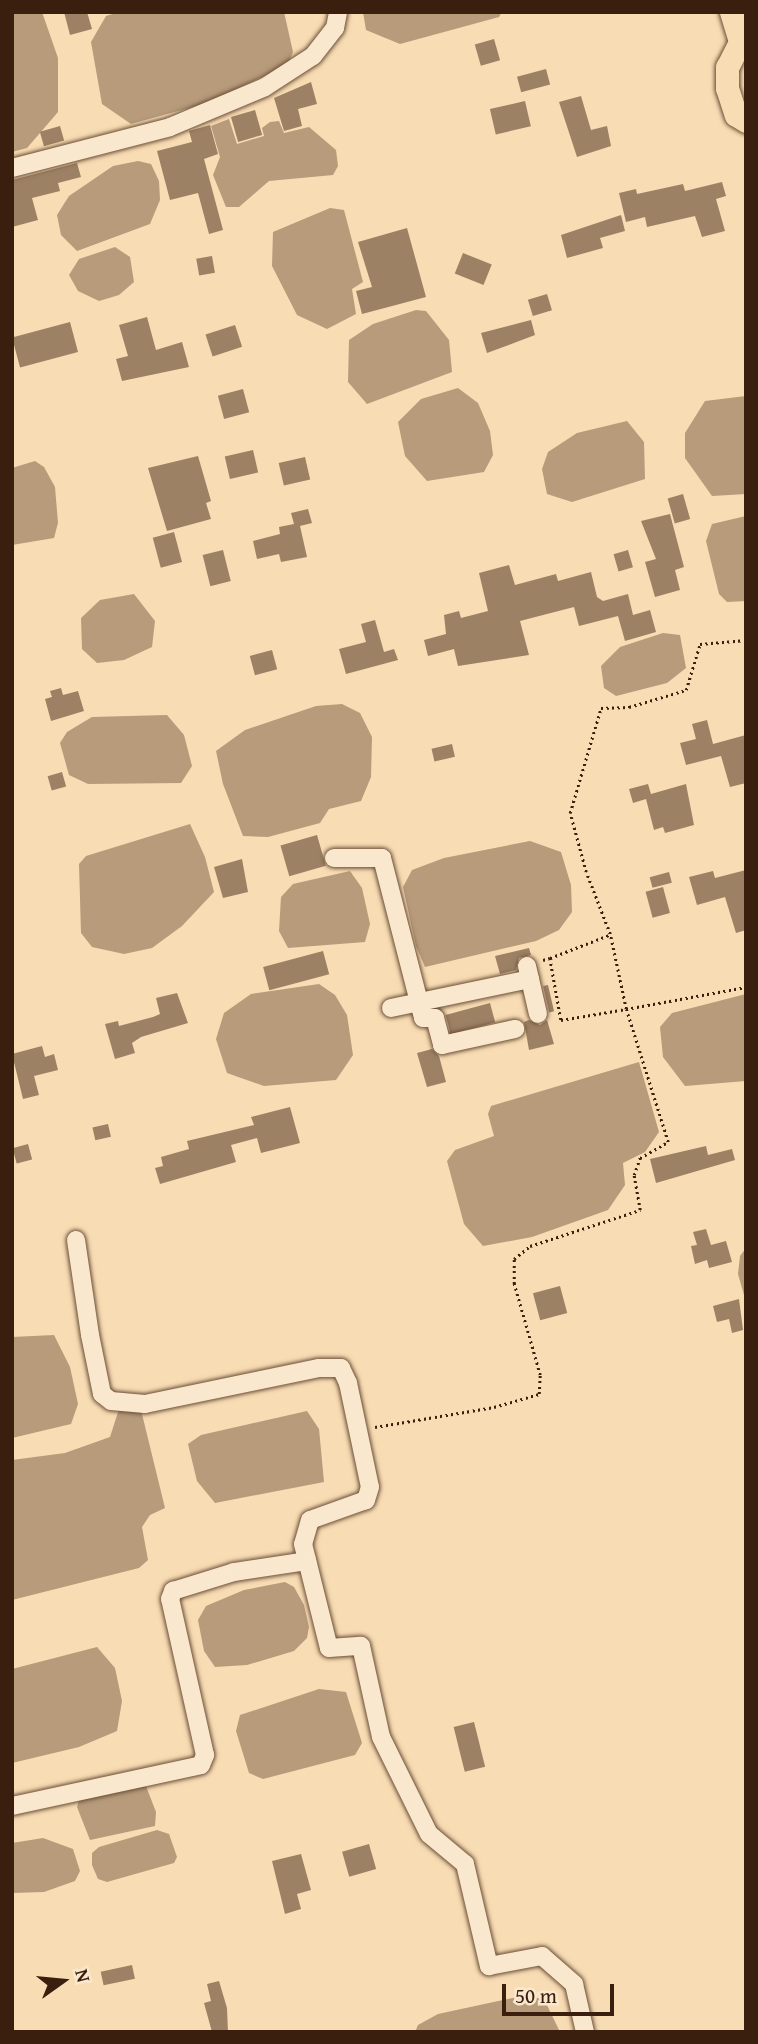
<!DOCTYPE html>
<html>
<head>
<meta charset="utf-8">
<style>
	body { margin:0 }
	#map { position:relative; width:758px; height:2044px; overflow:hidden; background:#f8dcb3; font-family:"Gentium Book Plus",serif }
	div>[style] { position:absolute }
	.water>* { inset:0; background:#b79b7b }
	.building>* { inset:0; background:#9d8164; transform-origin:0 0 }
	.path>* { height:2.5px; margin-top:-1.25px; transform-origin:0; background:repeating-linear-gradient(90deg,#3a1e0e 0 2px,transparent 0 5.5px) }
	.roads { filter:drop-shadow(0 0 2px #6a4e37) drop-shadow(0 0 2px #6a4e37) }
	.minor>* { height:18px; margin:-9px; padding:0 9px; transform-origin:9px; border-radius:9px; background:#fae8ce }
	.major>* { height:23px; margin:-11.5px; padding:0 11.5px; transform-origin:11.5px; border-radius:11.5px; background:#f8dcb3 }
	span { translate:-50% -50%; white-space:nowrap; text-align:center; line-height:1.15; -webkit-text-stroke:5px #fae8ce; paint-order:stroke }
	.frame { position:absolute; inset:0; border:14px solid #3a1e0e; pointer-events:none }
	.north { position:absolute; left:28px; top:1946px; width:70px; height:70px; -webkit-text-stroke:5px #fae8ce; paint-order:stroke; rotate:75deg; font-size:19px; font-weight:700; line-height:28px; text-align:center; color:#3a1e0e }
	.north::after { content:''; display:block; margin:auto; width:24px; height:32px; background:#3a1e0e; clip-path:polygon(50% 0,100% 100%,50% 72%,0 100%) }
	.scale { position:absolute; left:502px; top:1984px; width:112px; height:32px; box-sizing:border-box; border:4px solid #3a1e0e; border-top:0; padding-left:9px; font-size:21px; line-height:24px; white-space:nowrap; color:#3a1e0e; -webkit-text-stroke:5px #fae8ce; paint-order:stroke }
</style>
</head>
<body>
<div id="map">
	<div class="water">
		<div style="clip-path:polygon(12px 12px,42px 12px,58px 58px,58px 112px,27px 148px,12px 152px)"></div>
		<div style="clip-path:polygon(119px 12px,284px 12px,293px 52px,287px 65px,207px 103px,131px 124px,102px 104px,91px 42px,106px 16px)"></div>
		<div style="clip-path:polygon(363px 12px,502px 12px,499px 17px,400px 44px,366px 30px)"></div>
		<div style="clip-path:polygon(229px 119px,237px 144px,264px 136px,262px 128px,270px 122px,279px 121px,284px 133px,309px 127px,336px 150px,338px 166px,333px 175px,269px 181px,239px 207px,226px 207px,213px 175px,220px 157px,211px 126px)"></div>
		<div style="clip-path:polygon(138px 161px,151px 164px,159px 181px,160px 200px,150px 224px,77px 251px,61px 235px,57px 215px,69px 196px,113px 166px)"></div>
		<div style="clip-path:polygon(330px 208px,344px 210px,363px 282px,352px 289px,356px 314px,327px 329px,297px 315px,272px 266px,273px 232px)"></div>
		<div style="clip-path:polygon(115px 247px,130px 257px,134px 282px,119px 295px,99px 301px,78px 291px,69px 275px,79px 259px)"></div>
		<div style="clip-path:polygon(416px 310px,426px 311px,449px 340px,452px 372px,367px 404px,348px 382px,349px 340px,373px 324px)"></div>
		<div style="clip-path:polygon(458px 388px,478px 403px,490px 431px,493px 455px,484px 472px,427px 481px,405px 456px,398px 422px,421px 399px)"></div>
		<div style="clip-path:polygon(746px 396px,746px 494px,712px 496px,685px 458px,685px 433px,705px 401px)"></div>
		<div style="clip-path:polygon(627px 421px,644px 442px,645px 479px,572px 502px,547px 494px,542px 469px,548px 452px,577px 433px)"></div>
		<div style="clip-path:polygon(35px 461px,44px 467px,55px 487px,58px 523px,54px 538px,12px 545px,12px 468px)"></div>
		<div style="clip-path:polygon(746px 516px,746px 601px,727px 602px,719px 594px,706px 541px,712px 524px)"></div>
		<div style="clip-path:polygon(134px 594px,155px 621px,152px 647px,124px 660px,97px 663px,82px 649px,81px 618px,100px 600px)"></div>
		<div style="clip-path:polygon(663px 633px,680px 635px,686px 668px,667px 683px,616px 696px,604px 688px,601px 666px,620px 647px)"></div>
		<div style="clip-path:polygon(342px 704px,360px 713px,372px 737px,371px 777px,361px 801px,329px 809px,320px 823px,268px 837px,243px 836px,223px 784px,216px 751px,245px 730px,316px 706px)"></div>
		<div style="clip-path:polygon(167px 715px,184px 735px,192px 766px,181px 783px,88px 784px,69px 775px,60px 743px,67px 732px,92px 717px)"></div>
		<div style="clip-path:polygon(190px 824px,205px 857px,214px 892px,182px 926px,152px 948px,124px 954px,92px 947px,81px 933px,79px 864px,86px 856px)"></div>
		<div style="clip-path:polygon(530px 841px,561px 852px,571px 885px,572px 912px,559px 930px,536px 941px,425px 967px,416px 946px,403px 887px,412px 870px,444px 858px)"></div>
		<div style="clip-path:polygon(350px 871px,362px 888px,370px 924px,365px 942px,288px 948px,279px 931px,281px 897px,293px 884px)"></div>
		<div style="clip-path:polygon(319px 984px,335px 995px,347px 1015px,353px 1055px,336px 1080px,264px 1086px,227px 1073px,216px 1039px,224px 1013px,251px 994px)"></div>
		<div style="clip-path:polygon(746px 994px,746px 1081px,685px 1086px,663px 1057px,660px 1027px,672px 1013px)"></div>
		<div style="clip-path:polygon(639px 1062px,659px 1132px,645px 1152px,623px 1163px,625px 1185px,608px 1210px,532px 1237px,483px 1246px,464px 1224px,447px 1161px,455px 1150px,494px 1136px,488px 1114px,491px 1106px)"></div>
		<div style="clip-path:polygon(746px 1248px,746px 1302px,738px 1274px,740px 1256px)"></div>
		<div style="clip-path:polygon(54px 1335px,70px 1367px,78px 1404px,71px 1424px,12px 1438px,12px 1337px)"></div>
		<div style="clip-path:polygon(119px 1409px,141px 1410px,165px 1508px,150px 1515px,142px 1527px,148px 1560px,139px 1568px,12px 1600px,12px 1460px,65px 1453px,110px 1437px)"></div>
		<div style="clip-path:polygon(307px 1411px,319px 1429px,324px 1482px,215px 1503px,197px 1481px,188px 1444px,201px 1435px)"></div>
		<div style="clip-path:polygon(285px 1582px,294px 1587px,304px 1605px,309px 1627px,307px 1638px,294px 1651px,247px 1665px,215px 1667px,204px 1651px,198px 1620px,206px 1606px,244px 1590px)"></div>
		<div style="clip-path:polygon(97px 1647px,115px 1668px,122px 1701px,117px 1731px,79px 1747px,12px 1763px,12px 1669px)"></div>
		<div style="clip-path:polygon(319px 1689px,346px 1692px,362px 1743px,355px 1755px,263px 1779px,249px 1773px,236px 1731px,240px 1715px)"></div>
		<div style="clip-path:polygon(144px 1781px,156px 1812px,155px 1826px,90px 1840px,77px 1807px,80px 1797px)"></div>
		<div style="clip-path:polygon(157px 1830px,169px 1834px,177px 1857px,174px 1863px,107px 1882px,98px 1879px,92px 1865px,92px 1853px,99px 1847px)"></div>
		<div style="clip-path:polygon(43px 1838px,73px 1849px,80px 1871px,75px 1881px,44px 1892px,12px 1893px,12px 1843px)"></div>
		<div style="clip-path:polygon(531px 1994px,546px 2003px,560px 2032px,415px 2032px,418px 2025px,438px 2014px)"></div>
	</div>
	<div class="building">
		<div style="clip-path:polygon(64px 12px,87px 12px,92px 29px,70px 35px)"></div>
		<div style="left:494px;top:39px;width:22px;height:20px;rotate:74deg"></div>
		<div style="left:546px;top:69px;width:16px;height:30px;rotate:75deg"></div>
		<div style="clip-path:polygon(311px 82px,317px 104px,298px 109px,302px 126px,284px 131px,274px 98px)"></div>
		<div style="clip-path:polygon(581px 96px,591px 130px,607px 126px,611px 146px,577px 157px,559px 102px)"></div>
		<div style="left:525px;top:101px;width:26px;height:36px;rotate:77deg"></div>
		<div style="left:255px;top:110px;width:26px;height:25px;rotate:74deg"></div>
		<div style="clip-path:polygon(210px 125px,218px 154px,204px 159px,223px 230px,209px 234px,198px 193px,170px 200px,157px 151px,192px 142px,189px 131px)"></div>
		<div style="left:60px;top:126px;width:15px;height:21px;rotate:74deg"></div>
		<div style="clip-path:polygon(77px 163px,81px 177px,58px 183px,60px 191px,32px 198px,38px 220px,12px 227px,12px 180px)"></div>
		<div style="clip-path:polygon(722px 182px,726px 196px,716px 199px,725px 231px,702px 237px,695px 216px,647px 227px,645px 217px,626px 222px,619px 193px,636px 189px,637px 194px,683px 184px,685px 191px)"></div>
		<div style="clip-path:polygon(621px 215px,625px 231px,600px 238px,603px 248px,567px 258px,561px 235px)"></div>
		<div style="clip-path:polygon(407px 228px,426px 297px,362px 314px,356px 291px,372px 287px,358px 242px)"></div>
		<div style="left:463px;top:253px;width:31px;height:22px;rotate:22deg"></div>
		<div style="left:212px;top:256px;width:17px;height:16px;rotate:80deg"></div>
		<div style="left:547px;top:294px;width:17px;height:20px;rotate:73deg"></div>
		<div style="clip-path:polygon(147px 317px,156px 350px,182px 342px,189px 367px,122px 381px,116px 359px,128px 356px,119px 325px)"></div>
		<div style="clip-path:polygon(531px 320px,535px 335px,487px 353px,481px 333px)"></div>
		<div style="left:70px;top:322px;width:31px;height:60px;rotate:75deg"></div>
		<div style="left:235px;top:325px;width:23px;height:31px;rotate:72deg"></div>
		<div style="left:243px;top:389px;width:24px;height:26px;rotate:75deg"></div>
		<div style="left:253px;top:450px;width:23px;height:29px;rotate:77deg"></div>
		<div style="clip-path:polygon(198px 456px,211px 501px,206px 503px,211px 519px,167px 531px,148px 468px)"></div>
		<div style="left:305px;top:457px;width:23px;height:27px;rotate:77deg"></div>
		<div style="left:683px;top:494px;width:26px;height:16px;rotate:74deg"></div>
		<div style="clip-path:polygon(308px 509px,312px 523px,300px 526px,307px 557px,281px 562px,279px 554px,257px 559px,253px 541px,280px 534px,279px 527px,294px 524px,291px 513px)"></div>
		<div style="clip-path:polygon(670px 514px,684px 567px,675px 570px,680px 590px,655px 597px,645px 562px,656px 559px,641px 521px)"></div>
		<div style="left:174px;top:532px;width:31px;height:22px;rotate:75deg"></div>
		<div style="left:223px;top:550px;width:32px;height:21px;rotate:76deg"></div>
		<div style="left:628px;top:550px;width:18px;height:15px;rotate:74deg"></div>
		<div style="clip-path:polygon(509px 565px,515px 585px,556px 574px,558px 581px,591px 572px,597px 597px,603px 601px,628px 594px,633px 615px,650px 610px,656px 632px,625px 641px,618px 616px,579px 626px,574px 607px,520px 621px,529px 655px,458px 666px,454px 649px,428px 656px,424px 640px,446px 634px,444px 615px,459px 611px,461px 618px,488px 611px,479px 573px)"></div>
		<div style="clip-path:polygon(375px 620px,384px 652px,394px 649px,398px 660px,346px 674px,339px 649px,366px 642px,361px 624px)"></div>
		<div style="left:272px;top:650px;width:20px;height:23px;rotate:75deg"></div>
		<div style="clip-path:polygon(61px 688px,63px 695px,78px 691px,84px 711px,51px 721px,45px 699px,52px 697px,50px 691px)"></div>
		<div style="clip-path:polygon(707px 720px,713px 744px,746px 735px,746px 783px,730px 787px,721px 756px,686px 765px,680px 743px,696px 739px,692px 724px)"></div>
		<div style="left:452px;top:744px;width:13px;height:21px;rotate:77deg"></div>
		<div style="left:62px;top:772px;width:15px;height:15px;rotate:74deg"></div>
		<div style="clip-path:polygon(648px 784px,651px 794px,686px 784px,694px 825px,665px 833px,663px 827px,654px 830px,646px 799px,633px 803px,629px 789px)"></div>
		<div style="left:317px;top:835px;width:32px;height:38px;rotate:74deg"></div>
		<div style="clip-path:polygon(242px 859px,248px 892px,223px 898px,214px 867px)"></div>
		<div style="clip-path:polygon(746px 870px,746px 930px,736px 933px,725px 897px,697px 905px,689px 877px,713px 871px,715px 878px)"></div>
		<div style="left:669px;top:872px;width:11px;height:20px;rotate:75deg"></div>
		<div style="left:663px;top:887px;width:27px;height:18px;rotate:75deg"></div>
		<div style="clip-path:polygon(529px 948px,531px 955px,519px 958px,516px 970px,500px 974px,495px 956px)"></div>
		<div style="left:323px;top:951px;width:24px;height:62px;rotate:75deg"></div>
		<div style="left:548px;top:985px;width:27px;height:5px;rotate:77deg"></div>
		<div style="clip-path:polygon(177px 993px,188px 1023px,141px 1037px,132px 1043px,135px 1053px,115px 1059px,105px 1024px,118px 1021px,119px 1026px,153px 1017px,160px 1014px,156px 998px)"></div>
		<div style="left:490px;top:1003px;width:20px;height:46px;rotate:75deg"></div>
		<div style="clip-path:polygon(529px 1020px,540px 1025px,547px 1020px,554px 1044px,529px 1050px,524px 1022px)"></div>
		<div style="clip-path:polygon(42px 1046px,45px 1057px,54px 1054px,58px 1070px,34px 1076px,39px 1095px,23px 1099px,12px 1054px)"></div>
		<div style="clip-path:polygon(432px 1049px,439px 1056px,446px 1082px,427px 1087px,417px 1053px)"></div>
		<div style="clip-path:polygon(290px 1107px,300px 1143px,261px 1153px,257px 1138px,231px 1145px,236px 1162px,160px 1184px,155px 1168px,163px 1166px,161px 1157px,189px 1149px,187px 1141px,254px 1125px,251px 1117px)"></div>
		<div style="left:108px;top:1124px;width:13px;height:16px;rotate:77deg"></div>
		<div style="left:28px;top:1144px;width:16px;height:16px;rotate:75deg"></div>
		<div style="clip-path:polygon(706px 1146px,708px 1155px,732px 1149px,735px 1160px,656px 1183px,650px 1159px)"></div>
		<div style="clip-path:polygon(706px 1229px,711px 1245px,726px 1241px,732px 1262px,709px 1268px,707px 1260px,695px 1264px,691px 1246px,697px 1245px,693px 1232px)"></div>
		<div style="left:560px;top:1286px;width:28px;height:28px;rotate:75deg"></div>
		<div style="clip-path:polygon(739px 1299px,743px 1330px,732px 1333px,729px 1319px,717px 1322px,713px 1306px)"></div>
		<div style="left:474px;top:1722px;width:46px;height:21px;rotate:76deg"></div>
		<div style="left:369px;top:1844px;width:26px;height:28px;rotate:74deg"></div>
		<div style="clip-path:polygon(301px 1854px,311px 1890px,297px 1894px,301px 1909px,285px 1914px,272px 1861px)"></div>
		<div style="left:132px;top:1965px;width:14px;height:32px;rotate:78deg"></div>
		<div style="clip-path:polygon(219px 1981px,227px 2008px,228px 2032px,212px 2032px,204px 2003px,211px 2001px,207px 1984px)"></div>
	</div>
	<div class="path">
		<div style="left:550px;top:958px;width:63px;rotate:-21.3deg"></div>
		<div style="left:543px;top:960px;width:7px;rotate:-16deg"></div>
		<div style="left:550px;top:958px;width:63px;rotate:79.9deg"></div>
		<div style="left:561px;top:1020px;width:66px;rotate:-9.6deg"></div>
		<div style="left:626px;top:1009px;width:77px;rotate:-102deg"></div>
		<div style="left:610px;top:934px;width:66px;rotate:-111.2deg"></div>
		<div style="left:586px;top:872px;width:61px;rotate:-105.2deg"></div>
		<div style="left:570px;top:813px;width:109px;rotate:-73.6deg"></div>
		<div style="left:601px;top:708px;width:28px;rotate:-2deg"></div>
		<div style="left:629px;top:707px;width:59px;rotate:-16.6deg"></div>
		<div style="left:686px;top:690px;width:48px;rotate:-73.1deg"></div>
		<div style="left:700px;top:644px;width:46px;rotate:-5deg"></div>
		<div style="left:375px;top:1427px;width:121px;rotate:-9.5deg"></div>
		<div style="left:494px;top:1407px;width:47px;rotate:-16.1deg"></div>
		<div style="left:539px;top:1394px;width:19px;rotate:-87deg"></div>
		<div style="left:540px;top:1375px;width:95px;rotate:-105.9deg"></div>
		<div style="left:514px;top:1284px;width:25px;rotate:-90deg"></div>
		<div style="left:514px;top:1259px;width:21px;rotate:-39deg"></div>
		<div style="left:530px;top:1246px;width:116px;rotate:-18.1deg"></div>
		<div style="left:640px;top:1210px;width:36px;rotate:-100deg"></div>
		<div style="left:634px;top:1175px;width:18px;rotate:-71deg"></div>
		<div style="left:640px;top:1158px;width:32px;rotate:-30deg"></div>
		<div style="left:668px;top:1142px;width:139px;rotate:-107.5deg"></div>
		<div style="left:626px;top:1009px;width:122px;rotate:-10.4deg"></div>
	</div>
	<div class="roads">
		<div class="minor">
			<div style="left:12px;top:168px;width:163px;rotate:-14.5deg"></div>
			<div style="left:170px;top:127px;width:103px;rotate:-22.8deg"></div>
			<div style="left:265px;top:87px;width:57px;rotate:-32.9deg"></div>
			<div style="left:313px;top:56px;width:36px;rotate:-52deg"></div>
			<div style="left:335px;top:28px;width:16px;rotate:-79deg"></div>
			<div style="left:334px;top:858px;width:48px"></div>
			<div style="left:382px;top:858px;width:165px;rotate:75.6deg"></div>
			<div style="left:423px;top:1018px;width:12px"></div>
			<div style="left:435px;top:1018px;width:28px;rotate:75deg"></div>
			<div style="left:442px;top:1045px;width:75px;rotate:-12.4deg"></div>
			<div style="left:527px;top:966px;width:49px;rotate:77.1deg"></div>
			<div style="left:391px;top:1008px;width:142px;rotate:-11.8deg"></div>
			<div style="left:76px;top:1240px;width:96px;rotate:81.6deg"></div>
			<div style="left:90px;top:1335px;width:60px;rotate:78.5deg"></div>
			<div style="left:102px;top:1394px;width:11px;rotate:38deg"></div>
			<div style="left:111px;top:1401px;width:34px;rotate:5deg"></div>
			<div style="left:145px;top:1404px;width:178px;rotate:-11.7deg"></div>
			<div style="left:319px;top:1368px;width:22px"></div>
			<div style="left:341px;top:1368px;width:17px;rotate:65deg"></div>
			<div style="left:348px;top:1383px;width:106px;rotate:78.1deg"></div>
			<div style="left:370px;top:1487px;width:14px;rotate:107deg"></div>
			<div style="left:366px;top:1500px;width:59px;rotate:160.3deg"></div>
			<div style="left:310px;top:1520px;width:25px;rotate:106deg"></div>
			<div style="left:303px;top:1544px;width:107px;rotate:76deg"></div>
			<div style="left:329px;top:1648px;width:32px;rotate:-4deg"></div>
			<div style="left:361px;top:1646px;width:93px;rotate:77.6deg"></div>
			<div style="left:381px;top:1737px;width:108px;rotate:63.7deg"></div>
			<div style="left:429px;top:1834px;width:47px;rotate:39.8deg"></div>
			<div style="left:465px;top:1864px;width:105px;rotate:76.8deg"></div>
			<div style="left:489px;top:1966px;width:54px;rotate:-10.7deg"></div>
			<div style="left:542px;top:1956px;width:43px;rotate:41.2deg"></div>
			<div style="left:574px;top:1984px;width:49px;rotate:77.1deg"></div>
			<div style="left:12px;top:1806px;width:193px;rotate:-12.2deg"></div>
			<div style="left:201px;top:1765px;width:11px;rotate:-68deg"></div>
			<div style="left:205px;top:1755px;width:160px;rotate:-102.6deg"></div>
			<div style="left:170px;top:1599px;width:9px;rotate:-69deg"></div>
			<div style="left:173px;top:1591px;width:64px;rotate:-17.3deg"></div>
			<div style="left:234px;top:1572px;width:74px;rotate:-8.6deg"></div>
		</div>
		<div class="major">
			<div style="left:731px;top:12px;width:31px;rotate:73deg"></div>
			<div style="left:740px;top:42px;width:28px;rotate:117deg"></div>
			<div style="left:727px;top:67px;width:21px;rotate:90deg"></div>
			<div style="left:727px;top:88px;width:28px;rotate:72deg"></div>
			<div style="left:736px;top:115px;width:12px;rotate:31deg"></div>
		</div>
	</div>
	<div class="frame"></div>
	<div class="north">N</div>
	<div class="scale">50 m</div>
</div>
</body>
</html>
